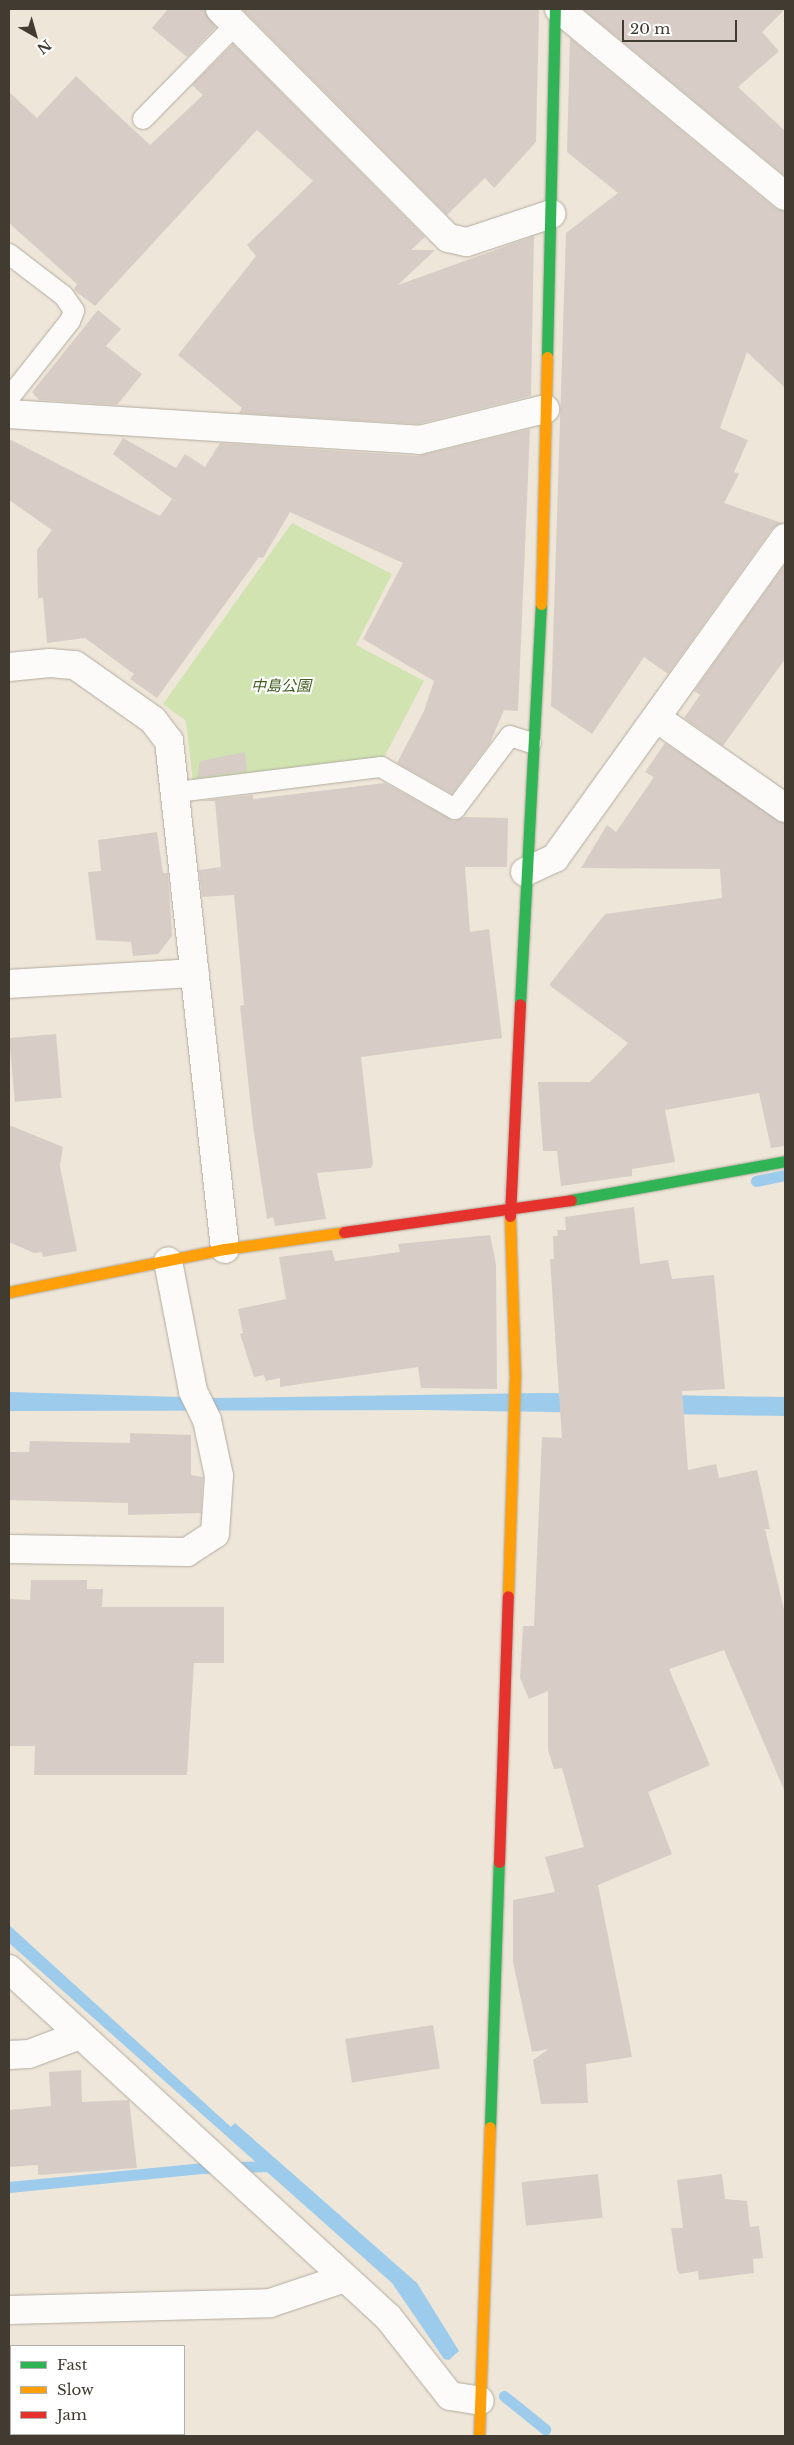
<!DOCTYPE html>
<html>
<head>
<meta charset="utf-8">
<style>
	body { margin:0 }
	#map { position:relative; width:794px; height:2445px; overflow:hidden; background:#eee6d8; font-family:"Libre Baskerville","Noto Sans JP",serif }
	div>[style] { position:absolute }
	.green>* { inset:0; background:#d0e3b0 }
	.water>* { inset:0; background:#9dcbec }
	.stream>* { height:11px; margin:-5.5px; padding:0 5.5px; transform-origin:5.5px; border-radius:5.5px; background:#9dcbec }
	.building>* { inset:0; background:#d7cdc6; transform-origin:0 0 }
	.roads { filter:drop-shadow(0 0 1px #b1ab9f) drop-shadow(0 0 1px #b1ab9f) }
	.lane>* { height:20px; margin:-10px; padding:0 10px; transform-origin:10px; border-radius:10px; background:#fcfbf9 }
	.street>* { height:28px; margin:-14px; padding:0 14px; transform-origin:14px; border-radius:14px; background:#fcfbf9 }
	.fast>* { height:11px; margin:-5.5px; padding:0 5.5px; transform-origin:5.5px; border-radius:5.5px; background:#30b455 }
	.slow>* { height:11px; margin:-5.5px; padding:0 5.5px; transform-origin:5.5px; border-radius:5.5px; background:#ff9f0a }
	.jam>* { height:11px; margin:-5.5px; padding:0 5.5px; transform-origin:5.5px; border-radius:5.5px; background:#e5322d }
	span { translate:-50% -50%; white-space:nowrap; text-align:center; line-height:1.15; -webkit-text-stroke:4px #fff; paint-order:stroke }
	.park-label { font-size:15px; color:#425d1f; font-style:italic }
	.frame { position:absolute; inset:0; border:10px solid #423b31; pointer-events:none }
	.legend { position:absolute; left:10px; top:2345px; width:175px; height:90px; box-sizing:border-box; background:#fff; border:1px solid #b3b1ad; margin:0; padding:6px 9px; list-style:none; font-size:15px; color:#423b31 }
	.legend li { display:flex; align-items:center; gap:10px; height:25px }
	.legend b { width:25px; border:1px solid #b3b1ad }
	.north { position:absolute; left:10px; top:10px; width:50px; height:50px; -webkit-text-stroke:4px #fff; paint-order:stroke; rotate:142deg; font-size:14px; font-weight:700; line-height:20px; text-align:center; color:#423b31 }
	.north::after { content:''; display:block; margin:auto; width:18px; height:22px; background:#423b31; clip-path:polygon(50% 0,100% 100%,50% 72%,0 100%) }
	.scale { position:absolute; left:622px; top:20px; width:115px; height:22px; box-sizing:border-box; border:2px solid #423b31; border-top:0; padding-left:6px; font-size:15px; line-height:18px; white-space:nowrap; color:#423b31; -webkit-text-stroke:4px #fff; paint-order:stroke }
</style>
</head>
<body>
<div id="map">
	<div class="green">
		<div style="clip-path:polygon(292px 523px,392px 574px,356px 645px,424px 681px,381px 763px,193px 782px,186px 721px,163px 704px)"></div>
	</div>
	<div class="water">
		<div style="clip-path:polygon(9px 1392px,216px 1398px,543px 1393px,785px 1397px,785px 1416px,426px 1410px,9px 1411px)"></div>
		<div style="clip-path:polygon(9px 1925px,231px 2127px,235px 2123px,417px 2283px,459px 2351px,449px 2360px,444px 2359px,392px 2283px,9px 1943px)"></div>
	</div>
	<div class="stream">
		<div style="left:756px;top:1181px;width:30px;rotate:-12deg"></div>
		<div style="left:9px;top:2187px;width:196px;rotate:-5.6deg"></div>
		<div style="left:204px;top:2168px;width:65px;rotate:-1.8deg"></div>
		<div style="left:504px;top:2396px;width:53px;rotate:38.8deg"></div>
	</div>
	<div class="building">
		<div style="clip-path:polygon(168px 9px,205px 9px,216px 27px,187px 57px,152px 28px)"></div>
		<div style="clip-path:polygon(242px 9px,539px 9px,536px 142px,494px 188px,485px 178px,447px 215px)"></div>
		<div style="clip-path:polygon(583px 9px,785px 9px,762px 32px,779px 51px,738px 87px,785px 131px,785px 176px)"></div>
		<div style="clip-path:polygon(570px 38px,775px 208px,785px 211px,785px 388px,747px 352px,720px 428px,748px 440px,734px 472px,739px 474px,724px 503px,782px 523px,772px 529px,668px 674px,644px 657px,592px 734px,551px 706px,566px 233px,618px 193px,567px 152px)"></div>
		<div style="clip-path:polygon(233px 44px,425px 237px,411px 250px,435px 250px,398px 285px,534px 236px,531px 396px,418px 424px,239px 413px,242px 408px,178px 355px,256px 256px,247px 245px,313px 181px,257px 130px,95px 306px,74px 290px,77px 284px,9px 223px,9px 92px,37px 118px,76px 76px,150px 145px,203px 95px,192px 85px)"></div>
		<div style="clip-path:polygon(98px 310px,121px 329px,106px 346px,142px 374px,117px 405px,39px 400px,32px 392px)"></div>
		<div style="clip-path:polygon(530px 429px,518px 711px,504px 710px,490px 743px,452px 794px,397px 763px,424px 711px,434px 681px,363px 639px,403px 563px,290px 512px,263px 558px,259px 557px,157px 698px,130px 679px,134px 674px,85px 638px,47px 643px,43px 598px,38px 598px,37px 550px,52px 530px,9px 500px,9px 439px,160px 516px,172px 499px,113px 454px,123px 438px,176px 468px,185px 454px,205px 467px,220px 443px,418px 456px)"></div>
		<div style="clip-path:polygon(785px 564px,785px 659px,723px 746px,684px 718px,700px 695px,694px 691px)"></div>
		<div style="clip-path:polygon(665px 743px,785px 823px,785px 1146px,771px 1148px,759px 1093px,665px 1110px,675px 1162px,632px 1169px,632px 1176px,561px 1186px,557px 1151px,543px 1151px,538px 1082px,590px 1082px,628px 1043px,549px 985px,605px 914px,722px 898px,720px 869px,581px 868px,607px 825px,616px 832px,654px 777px,645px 772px)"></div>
		<div style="clip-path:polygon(245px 752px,247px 771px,197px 778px,200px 761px)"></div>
		<div style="clip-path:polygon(385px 783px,454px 821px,464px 817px,508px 818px,507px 867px,465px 867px,470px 932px,489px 929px,502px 1038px,361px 1057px,373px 1164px,371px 1168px,317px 1173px,326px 1219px,275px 1226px,273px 1217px,267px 1219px,253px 1126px,240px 1006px,244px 1005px,234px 895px,202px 897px,199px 870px,221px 867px,215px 801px,197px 801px,253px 795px,253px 799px)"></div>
		<div style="clip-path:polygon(157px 832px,163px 873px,168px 873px,172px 936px,158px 954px,133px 956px,131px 942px,96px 940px,88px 872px,101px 871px,98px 840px)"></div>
		<div style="left:56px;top:1034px;width:64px;height:47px;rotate:85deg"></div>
		<div style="clip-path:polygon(9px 1125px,63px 1147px,60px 1166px,77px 1251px,43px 1257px,42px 1252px,34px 1253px,9px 1242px)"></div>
		<div style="clip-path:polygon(634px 1207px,640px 1264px,668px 1260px,672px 1279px,714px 1275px,725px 1389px,682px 1391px,688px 1470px,716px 1464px,719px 1478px,757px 1470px,770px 1529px,765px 1529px,785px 1614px,785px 1792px,724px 1650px,669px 1669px,710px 1765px,648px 1792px,672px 1854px,598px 1885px,632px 2057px,586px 2064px,588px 2103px,541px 2104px,533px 2060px,549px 2049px,532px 2052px,513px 1962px,513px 1900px,555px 1892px,545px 1857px,584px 1847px,562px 1768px,554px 1769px,548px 1750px,548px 1691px,529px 1699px,520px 1678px,523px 1626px,534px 1626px,542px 1437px,562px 1438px,550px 1259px,554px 1259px,553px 1236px,558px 1236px,557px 1230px,566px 1230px,565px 1217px)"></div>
		<div style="clip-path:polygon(490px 1235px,496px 1264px,497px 1389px,421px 1388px,418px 1367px,280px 1387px,280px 1378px,266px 1381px,264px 1375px,254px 1377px,240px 1334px,243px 1333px,238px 1309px,286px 1299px,279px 1257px,332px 1250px,335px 1261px,400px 1252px,398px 1244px)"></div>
		<div style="clip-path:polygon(130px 1433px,191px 1435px,191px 1475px,203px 1477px,201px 1513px,128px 1515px,128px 1503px,9px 1500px,9px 1452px,29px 1452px,30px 1441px,130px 1443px)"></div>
		<div style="clip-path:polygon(31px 1580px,87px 1580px,87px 1589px,103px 1589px,102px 1607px,224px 1607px,224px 1663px,194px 1663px,187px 1775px,34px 1775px,35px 1746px,9px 1746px,9px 1599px,30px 1600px)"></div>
		<div style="left:433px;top:2025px;width:44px;height:89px;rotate:81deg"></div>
		<div style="clip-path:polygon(81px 2070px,82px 2102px,129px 2100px,137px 2168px,38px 2175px,38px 2165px,9px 2167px,9px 2110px,51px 2106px,49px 2072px)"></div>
		<div style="left:598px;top:2174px;width:44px;height:77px;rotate:84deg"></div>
		<div style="clip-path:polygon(722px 2174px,725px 2199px,747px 2201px,750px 2227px,759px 2226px,763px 2258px,753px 2259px,754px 2273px,699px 2280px,698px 2271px,680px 2274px,677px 2270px,671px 2228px,683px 2228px,677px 2180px)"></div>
	</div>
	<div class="roads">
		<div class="lane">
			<div style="left:143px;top:119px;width:132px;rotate:-45.6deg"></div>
			<div style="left:9px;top:254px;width:69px;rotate:37.4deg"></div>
			<div style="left:64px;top:296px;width:18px;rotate:56deg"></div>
			<div style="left:74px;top:311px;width:11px;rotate:112deg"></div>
			<div style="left:70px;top:321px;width:98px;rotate:128.4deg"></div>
			<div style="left:177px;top:792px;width:206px;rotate:-7deg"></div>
			<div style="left:381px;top:767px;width:85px;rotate:29.6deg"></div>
			<div style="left:455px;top:809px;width:91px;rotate:-53deg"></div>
			<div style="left:510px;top:736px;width:22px;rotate:18deg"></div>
		</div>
		<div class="street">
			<div style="left:220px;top:9px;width:323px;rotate:45.1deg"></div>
			<div style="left:448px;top:238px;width:19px;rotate:12deg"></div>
			<div style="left:467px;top:242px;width:89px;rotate:-18.4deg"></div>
			<div style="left:559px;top:9px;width:293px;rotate:39.6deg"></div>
			<div style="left:9px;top:414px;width:411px;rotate:3.6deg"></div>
			<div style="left:419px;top:440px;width:130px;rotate:-13.8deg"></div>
			<div style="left:9px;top:667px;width:41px;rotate:-5.6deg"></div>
			<div style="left:50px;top:663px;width:25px;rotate:5deg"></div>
			<div style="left:75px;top:665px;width:95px;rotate:35.2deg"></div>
			<div style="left:153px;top:720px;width:26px;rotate:53deg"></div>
			<div style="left:169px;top:741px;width:511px;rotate:83.71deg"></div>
			<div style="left:658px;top:719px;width:155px;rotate:35deg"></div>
			<div style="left:525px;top:872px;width:33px;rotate:-25deg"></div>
			<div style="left:555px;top:858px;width:394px;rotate:-54.3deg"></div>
			<div style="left:9px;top:984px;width:186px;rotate:-3.4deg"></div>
			<div style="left:9px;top:1549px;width:178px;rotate:1deg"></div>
			<div style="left:187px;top:1552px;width:33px;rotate:-33deg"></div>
			<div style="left:215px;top:1534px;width:58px;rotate:-86.1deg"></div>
			<div style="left:219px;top:1476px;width:57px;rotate:-102.1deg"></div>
			<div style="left:207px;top:1420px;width:32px;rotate:-116deg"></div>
			<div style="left:193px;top:1391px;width:132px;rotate:-100.9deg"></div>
			<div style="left:9px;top:1969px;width:515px;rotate:42.56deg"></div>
			<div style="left:388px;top:2317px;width:100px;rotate:51.9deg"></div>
			<div style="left:450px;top:2396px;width:30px;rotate:9deg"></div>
			<div style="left:9px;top:2055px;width:20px;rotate:-3deg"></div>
			<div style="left:29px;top:2054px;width:54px;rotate:-20.4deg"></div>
			<div style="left:9px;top:2310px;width:261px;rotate:-1.5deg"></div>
			<div style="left:270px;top:2303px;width:79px;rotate:-18.4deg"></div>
		</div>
		<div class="fast">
			<div style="left:547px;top:357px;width:348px;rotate:-88.7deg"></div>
			<div style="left:520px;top:1004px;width:401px;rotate:-87deg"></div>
			<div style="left:571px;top:1200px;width:218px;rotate:-10.3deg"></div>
			<div style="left:490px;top:2127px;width:265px;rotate:-88.1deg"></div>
		</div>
		<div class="slow">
			<div style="left:541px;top:604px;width:247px;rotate:-88.6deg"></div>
			<div style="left:9px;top:1292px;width:220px;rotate:-11.3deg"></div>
			<div style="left:225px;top:1249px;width:120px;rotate:-8.1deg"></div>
			<div style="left:508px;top:1596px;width:218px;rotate:-88.2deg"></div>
			<div style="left:515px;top:1378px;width:162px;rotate:-91.8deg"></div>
			<div style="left:479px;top:2436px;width:309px;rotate:-88deg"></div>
		</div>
		<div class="jam">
			<div style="left:510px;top:1216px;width:212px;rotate:-87.3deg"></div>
			<div style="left:344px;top:1232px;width:229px;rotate:-8deg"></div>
			<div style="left:499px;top:1862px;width:266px;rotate:-88.1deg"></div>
		</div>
	</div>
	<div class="park-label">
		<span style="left:281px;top:686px">中島公園</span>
	</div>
	<div class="frame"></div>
	<ul class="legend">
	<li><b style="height:6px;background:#30b455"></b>Fast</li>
	<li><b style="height:6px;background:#ff9f0a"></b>Slow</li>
	<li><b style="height:6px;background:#e5322d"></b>Jam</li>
	</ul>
	<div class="north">N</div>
	<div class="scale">20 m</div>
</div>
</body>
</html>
